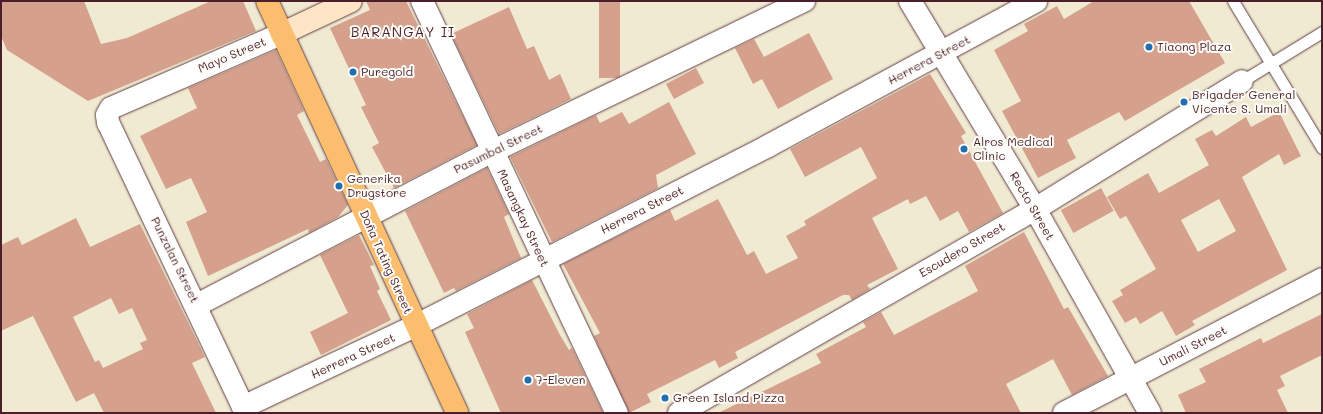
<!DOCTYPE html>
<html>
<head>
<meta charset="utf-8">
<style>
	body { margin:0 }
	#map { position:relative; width:1323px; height:414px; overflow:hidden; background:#f0ead2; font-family:Mali,sans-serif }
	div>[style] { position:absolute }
	.building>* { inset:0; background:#d5a08c; transform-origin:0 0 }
	.roads { filter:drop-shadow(0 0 1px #633d44) drop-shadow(0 0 1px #633d44) }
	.lane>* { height:11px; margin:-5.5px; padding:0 5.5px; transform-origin:5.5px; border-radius:5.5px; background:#fff }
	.street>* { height:22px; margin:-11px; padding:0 11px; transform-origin:11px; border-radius:11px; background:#fff }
	.secondary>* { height:22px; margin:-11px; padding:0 11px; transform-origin:11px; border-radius:11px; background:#fde5c5 }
	.primary>* { height:22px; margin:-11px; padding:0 11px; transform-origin:11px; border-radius:11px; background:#fbbe6e }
	.dots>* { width:11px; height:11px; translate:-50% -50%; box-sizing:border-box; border:2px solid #fdfcf7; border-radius:50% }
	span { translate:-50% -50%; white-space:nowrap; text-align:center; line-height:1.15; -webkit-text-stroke:4px #fdfcf7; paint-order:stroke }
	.poi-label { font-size:12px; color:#4a1f2b }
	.left { translate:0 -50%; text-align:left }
	.street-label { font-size:12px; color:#4a1f2b }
	.quarter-label { font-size:14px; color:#4a1f2b; letter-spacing:1px }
	.frame { position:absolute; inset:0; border:2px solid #4a1f2b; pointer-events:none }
</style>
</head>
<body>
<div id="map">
	<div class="building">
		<div style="clip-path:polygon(1px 1px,84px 1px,101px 44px,127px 38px,211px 1px,243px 1px,256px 31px,88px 101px,7px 50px,1px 36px)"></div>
		<div style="clip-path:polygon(366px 1px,406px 1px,477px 145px,394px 188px,372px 147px,379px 143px,361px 107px,366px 105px,330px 28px,370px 10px)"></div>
		<div style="left:599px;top:1px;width:21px;height:77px"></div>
		<div style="clip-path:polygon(1094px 1px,1189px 1px,1225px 63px,1125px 121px,1119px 112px,1067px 140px,1076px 158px,1038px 178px,1002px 111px,1021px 101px,994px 50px,1028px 31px,1024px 24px,1057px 6px,1064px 19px)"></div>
		<div style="clip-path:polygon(509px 7px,527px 49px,534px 46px,549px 80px,560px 74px,571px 99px,499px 134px,451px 34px)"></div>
		<div style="clip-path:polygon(809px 33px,833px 79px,778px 109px,762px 79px,753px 84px,735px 48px,754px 39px,764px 57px)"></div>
		<div style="clip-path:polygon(276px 50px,304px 111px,297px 115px,320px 162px,326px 159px,348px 205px,338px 217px,309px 233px,308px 229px,208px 276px,186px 222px,207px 212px,191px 178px,166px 189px,140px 136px,197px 108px,188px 88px)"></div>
		<div style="left:696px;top:68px;width:17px;height:34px;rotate:62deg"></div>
		<div style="clip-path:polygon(930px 74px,966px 133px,961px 136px,1003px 213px,969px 232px,958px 211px,940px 221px,926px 196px,910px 204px,908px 199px,872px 218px,898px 269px,867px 285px,870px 289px,852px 300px,849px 295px,843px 295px,735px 352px,738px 358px,719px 368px,715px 360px,647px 394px,651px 402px,629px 413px,594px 336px,600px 333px,563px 264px,670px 210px,675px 221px,718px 199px,747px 255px,754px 251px,766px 274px,798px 258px,786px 236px,806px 225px,804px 221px,877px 178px,861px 147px,805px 177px,790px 149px)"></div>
		<div style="clip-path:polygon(669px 102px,696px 154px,656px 175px,658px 188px,552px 242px,510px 157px,596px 115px,600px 123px,622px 112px,629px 124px)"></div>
		<div style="clip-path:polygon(evenodd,1279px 112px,1301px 156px,1284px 165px,1279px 154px,1242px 177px,1287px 270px,1192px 321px,1195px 325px,1176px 336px,1162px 311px,1140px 324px,1136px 317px,1125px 323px,1112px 301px,1123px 295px,1120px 290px,1156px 269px,1126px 216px,1120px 219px,1107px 197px,1148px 173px,1159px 193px,1209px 165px,1195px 139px,1212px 130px,1216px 136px,1246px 117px,1251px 127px,1279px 112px,1219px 199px,1236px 231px,1198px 252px,1181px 220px,1219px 199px)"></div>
		<div style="clip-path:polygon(487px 168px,509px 214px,504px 217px,521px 258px,456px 291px,454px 288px,444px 293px,405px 211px)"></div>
		<div style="left:1101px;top:188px;width:26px;height:46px;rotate:61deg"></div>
		<div style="clip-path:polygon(evenodd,76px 218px,90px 247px,140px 224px,205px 357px,192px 363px,216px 413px,104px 413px,94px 393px,76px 402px,33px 316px,1px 331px,1px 245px,18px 237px,22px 245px,76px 218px,111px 298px,119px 314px,132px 308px,147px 340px,140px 343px,143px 349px,103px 368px,99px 360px,95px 362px,73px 317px,111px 298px)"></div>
		<div style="clip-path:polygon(1024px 232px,1064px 309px,1068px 307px,1108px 376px,1072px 395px,1053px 359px,1006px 384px,1021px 413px,718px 413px,821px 363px,816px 354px,866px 327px,863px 322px,881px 312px,894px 335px,978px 291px,965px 266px)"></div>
		<div style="clip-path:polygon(359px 235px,374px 265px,370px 266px,380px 289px,377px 291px,391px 320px,321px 355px,310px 332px,348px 313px,320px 255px)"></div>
		<div style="clip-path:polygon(532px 280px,560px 335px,569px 350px,572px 348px,603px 413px,501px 413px,465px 332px,474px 328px,467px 314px)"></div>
		<div style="clip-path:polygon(1322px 314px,1322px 355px,1280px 376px,1285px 386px,1277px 390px,1288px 413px,1186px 413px,1178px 395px,1206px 382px,1199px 369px,1261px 338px,1263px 343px)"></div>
	</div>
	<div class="roads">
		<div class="lane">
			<div style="left:1233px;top:1px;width:172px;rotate:58.8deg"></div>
			<div style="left:1242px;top:81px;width:94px;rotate:-31.5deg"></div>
		</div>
		<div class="street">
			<div style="left:422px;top:1px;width:456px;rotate:64.7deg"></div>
			<div style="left:910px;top:1px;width:243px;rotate:59deg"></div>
			<div style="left:1035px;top:209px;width:234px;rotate:60.6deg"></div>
			<div style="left:197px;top:305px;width:331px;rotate:-27.5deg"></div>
			<div style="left:491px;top:152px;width:348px;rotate:-25.8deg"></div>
			<div style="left:243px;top:407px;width:190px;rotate:-25.2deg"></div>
			<div style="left:415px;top:326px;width:396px;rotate:-27deg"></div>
			<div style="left:768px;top:146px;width:305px;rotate:-28.4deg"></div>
			<div style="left:246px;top:413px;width:321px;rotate:-115.4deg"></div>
			<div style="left:108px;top:123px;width:8px;rotate:-97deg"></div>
			<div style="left:107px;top:115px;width:8px;rotate:-60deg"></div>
			<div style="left:111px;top:108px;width:185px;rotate:-23.5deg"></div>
			<div style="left:679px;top:413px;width:410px;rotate:-29.8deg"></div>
			<div style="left:1035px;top:209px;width:243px;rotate:-31.7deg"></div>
			<div style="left:1064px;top:413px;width:291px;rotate:-27.4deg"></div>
		</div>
		<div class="secondary">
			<div style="left:281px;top:34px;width:77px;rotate:-25.2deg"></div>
		</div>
		<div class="primary">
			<div style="left:267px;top:1px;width:454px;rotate:65.2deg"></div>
		</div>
	</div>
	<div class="dots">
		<div style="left:1149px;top:47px;background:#1f6fb2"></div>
		<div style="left:353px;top:72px;background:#1f6fb2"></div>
		<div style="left:1184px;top:102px;background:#1f6fb2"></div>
		<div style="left:964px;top:149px;background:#1f6fb2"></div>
		<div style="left:339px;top:186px;background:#1f6fb2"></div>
		<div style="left:528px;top:380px;background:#1f6fb2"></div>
		<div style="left:665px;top:398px;background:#1f6fb2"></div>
	</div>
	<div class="poi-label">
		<span class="left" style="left:1157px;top:47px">Tiaong Plaza</span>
		<span class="left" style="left:361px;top:72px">Puregold</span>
		<span class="left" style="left:1192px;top:102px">Brigader General<br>Vicente S. Umali</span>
		<span class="left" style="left:973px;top:149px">Alros Medical<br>Clinic</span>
		<span class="left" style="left:347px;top:186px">Generika<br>Drugstore</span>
		<span class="left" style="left:536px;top:380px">7-Eleven</span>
		<span class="left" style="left:673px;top:398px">Green Island Pizza</span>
	</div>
	<div class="street-label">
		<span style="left:232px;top:55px;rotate:-23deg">Mayo Street</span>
		<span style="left:929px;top:60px;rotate:-28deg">Herrera Street</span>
		<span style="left:498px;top:149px;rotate:-26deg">Pasumbal Street</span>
		<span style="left:1032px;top:206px;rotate:60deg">Recto Street</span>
		<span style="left:642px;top:210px;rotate:-27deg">Herrera Street</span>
		<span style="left:523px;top:218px;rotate:65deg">Masangkay Street</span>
		<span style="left:962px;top:250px;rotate:-30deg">Escudero Street</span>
		<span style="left:175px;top:260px;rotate:64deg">Punzalan Street</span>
		<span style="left:386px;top:262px;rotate:66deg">Doña Tating Street</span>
		<span style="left:1193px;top:346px;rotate:-27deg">Umali Street</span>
		<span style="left:353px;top:356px;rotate:-25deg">Herrera Street</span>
	</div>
	<div class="quarter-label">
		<span style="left:403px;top:32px">BARANGAY II</span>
	</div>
	<div class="frame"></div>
</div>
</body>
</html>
